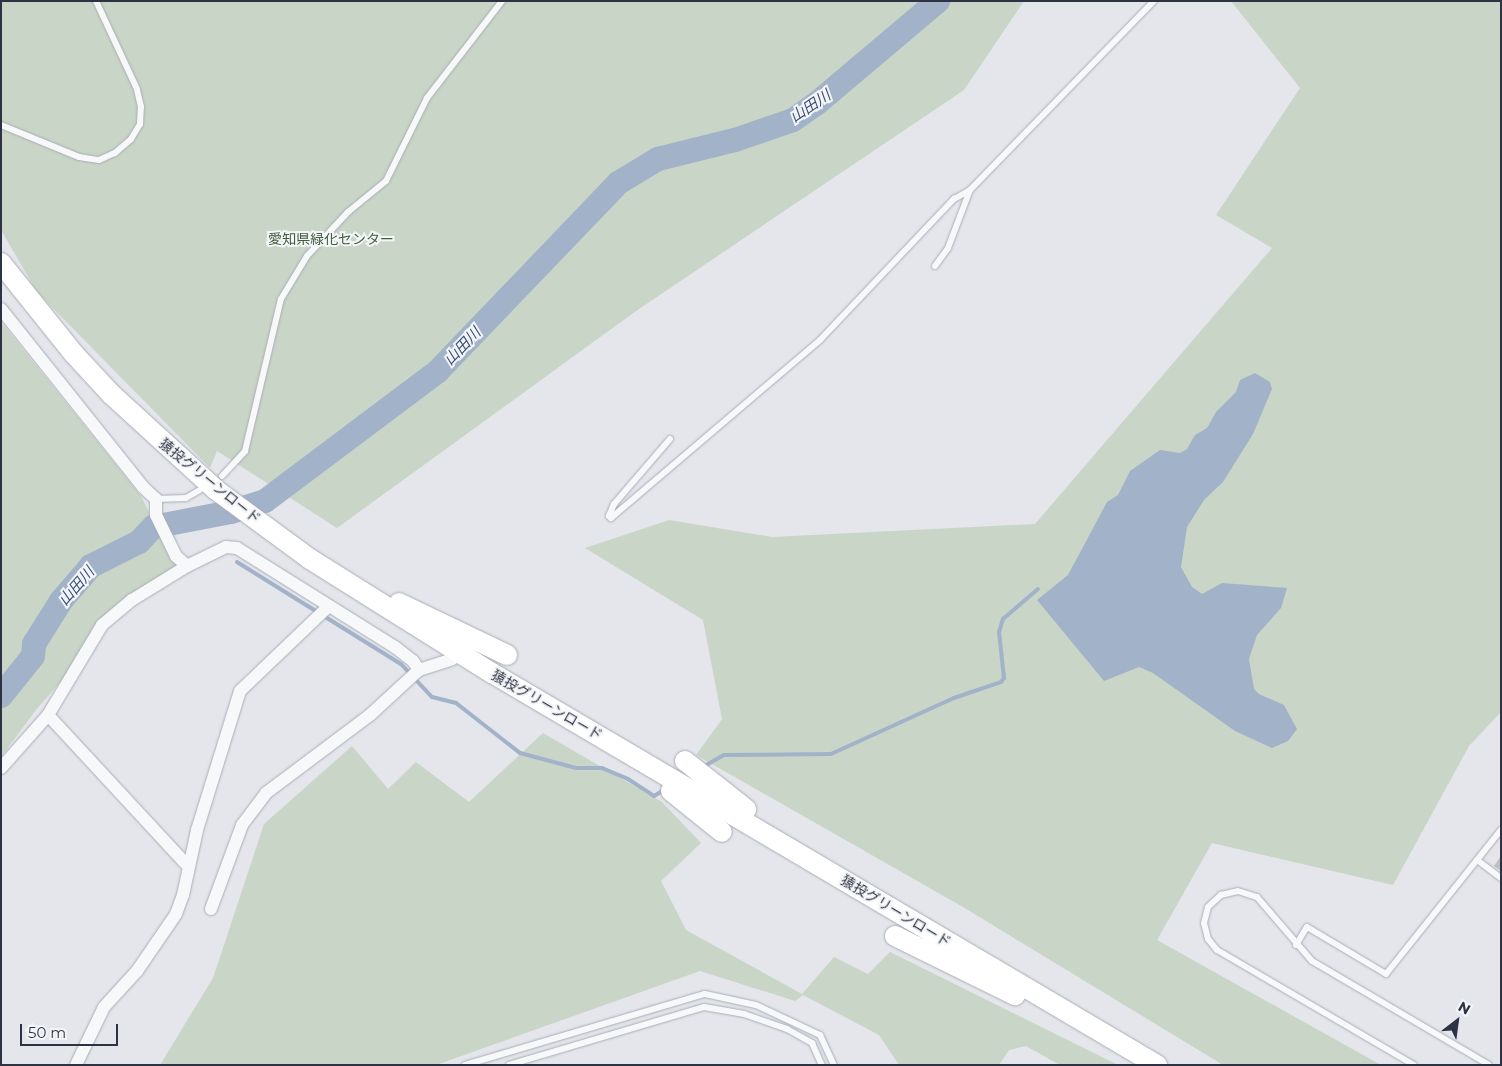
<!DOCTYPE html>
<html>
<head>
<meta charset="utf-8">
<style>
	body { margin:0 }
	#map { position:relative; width:1502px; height:1066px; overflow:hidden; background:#e4e6eb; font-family:Montserrat,"Noto Sans JP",sans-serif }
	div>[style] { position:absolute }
	.green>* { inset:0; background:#c9d5c6 }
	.water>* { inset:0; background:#a2b2c9 }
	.stream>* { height:4px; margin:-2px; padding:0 2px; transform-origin:2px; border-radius:2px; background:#a2b2c9 }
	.river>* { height:24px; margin:-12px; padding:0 12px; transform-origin:12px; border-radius:12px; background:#a2b2c9 }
	.building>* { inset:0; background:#bcbfc8 }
	.roads { filter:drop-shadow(0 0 1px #a9adb5) drop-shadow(0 0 1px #a9adb5) }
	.service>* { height:6px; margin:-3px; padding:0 3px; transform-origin:3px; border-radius:3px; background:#f7f8fa }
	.minor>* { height:12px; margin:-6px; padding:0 6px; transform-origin:6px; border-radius:6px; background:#f7f8fa }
	.primary>* { height:20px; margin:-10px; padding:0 10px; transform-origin:10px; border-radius:10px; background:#fff }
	span { translate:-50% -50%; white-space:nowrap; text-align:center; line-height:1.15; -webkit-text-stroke:4px #f4f5f8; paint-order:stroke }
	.park-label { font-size:14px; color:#3f5e3b }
	.street-label { font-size:14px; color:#2d3343 }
	.water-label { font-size:15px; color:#395075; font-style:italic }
	.frame { position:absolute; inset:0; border:2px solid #2d3343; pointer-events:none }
	.north { position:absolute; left:1432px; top:996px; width:50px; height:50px; -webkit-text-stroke:4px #f4f5f8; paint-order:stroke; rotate:30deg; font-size:14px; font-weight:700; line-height:20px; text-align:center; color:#2d3343 }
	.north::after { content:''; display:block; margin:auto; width:18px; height:22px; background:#2d3343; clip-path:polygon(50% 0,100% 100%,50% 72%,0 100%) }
	.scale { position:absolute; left:20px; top:1024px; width:98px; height:22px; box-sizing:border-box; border:2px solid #2d3343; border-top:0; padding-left:6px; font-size:15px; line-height:18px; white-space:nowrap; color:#2d3343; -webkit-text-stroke:4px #f4f5f8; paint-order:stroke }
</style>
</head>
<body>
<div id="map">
	<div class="green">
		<div style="clip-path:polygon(1px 1px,1024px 1px,964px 90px,636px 311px,337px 528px,217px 451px,210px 468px,37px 292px,1px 230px)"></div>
		<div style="clip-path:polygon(1231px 1px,1501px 1px,1501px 712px,1469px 746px,1393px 885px,1212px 843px,1157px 940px,1381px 1065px,1223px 1065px,963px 907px,696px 755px,722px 719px,703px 620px,585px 548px,669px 520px,772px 537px,1035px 524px,1272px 248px,1216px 215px,1300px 88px)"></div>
		<div style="clip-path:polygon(1px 322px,141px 496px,175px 565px,173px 570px,143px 587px,36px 710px,1px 757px)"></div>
		<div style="clip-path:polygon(543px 733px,662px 802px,701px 843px,661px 881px,686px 930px,802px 994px,834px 957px,868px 974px,890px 952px,1118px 1065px,1060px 1065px,1026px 1046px,1009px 1050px,999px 1065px,899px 1065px,879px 1035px,803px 995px,795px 1001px,700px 971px,436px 1065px,160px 1065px,213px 978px,264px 824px,352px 746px,388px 789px,416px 762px,469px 802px)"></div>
	</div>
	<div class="water">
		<div style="clip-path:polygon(1255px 373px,1270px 382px,1272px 389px,1253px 434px,1223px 482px,1204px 500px,1187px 527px,1181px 567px,1192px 587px,1202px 594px,1222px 583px,1287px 588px,1281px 608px,1257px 635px,1249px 659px,1254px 689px,1259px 694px,1284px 705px,1297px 729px,1288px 741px,1272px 748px,1235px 731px,1153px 673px,1139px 667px,1104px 681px,1037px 600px,1068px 575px,1107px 502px,1118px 495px,1130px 471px,1160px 450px,1180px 453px,1187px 449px,1195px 435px,1207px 428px,1216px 412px,1236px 392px,1240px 380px)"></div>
	</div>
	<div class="stream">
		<div style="left:237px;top:562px;width:193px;rotate:31.9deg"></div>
		<div style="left:401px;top:664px;width:45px;rotate:46.8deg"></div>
		<div style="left:432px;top:697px;width:25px;rotate:14deg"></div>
		<div style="left:456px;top:703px;width:81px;rotate:38deg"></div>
		<div style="left:520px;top:753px;width:58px;rotate:15deg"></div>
		<div style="left:576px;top:768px;width:26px"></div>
		<div style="left:602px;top:768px;width:28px;rotate:23deg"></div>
		<div style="left:628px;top:779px;width:31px;rotate:33deg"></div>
		<div style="left:654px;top:796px;width:12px;rotate:-31deg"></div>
		<div style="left:703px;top:767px;width:24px;rotate:-30deg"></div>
		<div style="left:724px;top:755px;width:107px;rotate:-0.5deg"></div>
		<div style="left:831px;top:754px;width:135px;rotate:-24.5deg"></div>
		<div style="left:954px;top:698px;width:50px;rotate:-18.8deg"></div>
		<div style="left:1001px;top:682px;width:5px;rotate:-53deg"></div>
		<div style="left:1004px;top:678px;width:46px;rotate:-96.2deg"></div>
		<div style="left:999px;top:632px;width:14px;rotate:-73deg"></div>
		<div style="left:1003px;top:619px;width:46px;rotate:-40.6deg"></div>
	</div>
	<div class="river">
		<div style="left:1px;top:696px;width:51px;rotate:-51.3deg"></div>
		<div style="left:33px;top:656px;width:12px;rotate:-85deg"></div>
		<div style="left:34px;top:644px;width:51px;rotate:-57.9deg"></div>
		<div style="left:61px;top:601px;width:46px;rotate:-49.4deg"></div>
		<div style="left:91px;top:566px;width:54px;rotate:-26.6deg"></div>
		<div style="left:139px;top:542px;width:21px;rotate:-47deg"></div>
		<div style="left:153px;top:527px;width:79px;rotate:-10.9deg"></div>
		<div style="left:231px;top:512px;width:36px;rotate:-18deg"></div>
		<div style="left:265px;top:501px;width:216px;rotate:-36.9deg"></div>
		<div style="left:438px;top:371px;width:260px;rotate:-46.2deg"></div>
		<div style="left:618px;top:183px;width:47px;rotate:-31deg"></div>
		<div style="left:658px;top:159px;width:79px;rotate:-13.9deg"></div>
		<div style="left:735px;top:140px;width:61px;rotate:-19deg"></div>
		<div style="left:793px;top:120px;width:28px;rotate:-35deg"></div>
		<div style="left:816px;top:104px;width:160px;rotate:-40.2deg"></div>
	</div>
	<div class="building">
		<div style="clip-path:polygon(1501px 856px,1501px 871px,1494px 866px)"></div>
	</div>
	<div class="roads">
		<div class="service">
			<div style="left:1px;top:125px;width:84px;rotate:22.3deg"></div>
			<div style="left:79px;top:157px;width:20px;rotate:9deg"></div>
			<div style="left:99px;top:160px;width:17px;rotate:-24deg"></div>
			<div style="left:115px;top:153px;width:21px;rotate:-41deg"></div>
			<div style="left:131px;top:139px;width:17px;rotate:-59deg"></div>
			<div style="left:140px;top:124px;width:17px;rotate:-87deg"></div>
			<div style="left:141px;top:107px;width:18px;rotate:-103deg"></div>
			<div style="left:137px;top:89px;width:97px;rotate:-115deg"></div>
			<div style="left:935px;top:266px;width:22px;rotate:-54deg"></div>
			<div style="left:948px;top:248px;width:62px;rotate:-69.2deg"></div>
			<div style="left:670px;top:439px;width:86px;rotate:130.7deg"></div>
			<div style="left:614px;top:504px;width:13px;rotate:113deg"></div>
			<div style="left:609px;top:516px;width:3px;rotate:45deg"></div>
			<div style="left:611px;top:518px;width:275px;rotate:-40.4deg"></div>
			<div style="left:820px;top:340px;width:195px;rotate:-46.5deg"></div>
			<div style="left:954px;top:199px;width:18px;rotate:-29deg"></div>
			<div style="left:970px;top:190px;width:264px;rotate:-45.8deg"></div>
			<div style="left:222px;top:476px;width:34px;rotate:-47deg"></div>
			<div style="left:245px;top:451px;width:156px;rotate:-76.7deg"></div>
			<div style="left:281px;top:299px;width:50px;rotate:-58.8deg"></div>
			<div style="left:307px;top:256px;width:60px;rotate:-47deg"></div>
			<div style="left:348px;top:212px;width:49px;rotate:-39.2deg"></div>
			<div style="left:386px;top:181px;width:93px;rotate:-63.7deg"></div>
			<div style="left:427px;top:98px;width:123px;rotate:-52.3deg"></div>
			<div style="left:156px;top:499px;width:30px;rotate:-2deg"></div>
			<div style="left:186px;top:498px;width:16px;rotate:-30deg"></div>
			<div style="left:1477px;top:860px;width:30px;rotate:37deg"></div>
			<div style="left:1296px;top:945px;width:21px;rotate:-59deg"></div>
			<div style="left:1307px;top:927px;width:92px;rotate:30.7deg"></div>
			<div style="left:1386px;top:974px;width:184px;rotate:-51.4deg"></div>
			<div style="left:465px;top:1065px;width:250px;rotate:-16.5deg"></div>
			<div style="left:705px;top:994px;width:52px;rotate:12.2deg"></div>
			<div style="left:756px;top:1005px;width:71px;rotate:25.1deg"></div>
			<div style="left:820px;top:1035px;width:33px;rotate:65deg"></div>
			<div style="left:509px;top:1065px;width:203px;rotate:-16.6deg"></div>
			<div style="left:704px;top:1007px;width:41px;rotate:9.9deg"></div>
			<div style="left:744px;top:1014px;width:46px;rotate:19.2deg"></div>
			<div style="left:787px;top:1029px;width:29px;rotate:29deg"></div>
			<div style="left:812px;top:1043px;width:24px;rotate:66deg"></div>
			<div style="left:1414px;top:1065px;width:228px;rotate:-149.7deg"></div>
			<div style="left:1217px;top:950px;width:14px;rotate:-129deg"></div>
			<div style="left:1208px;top:939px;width:16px;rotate:-104deg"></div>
			<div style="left:1204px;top:923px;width:16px;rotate:-76deg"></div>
			<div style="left:1208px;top:907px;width:18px;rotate:-43deg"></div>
			<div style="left:1221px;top:895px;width:17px;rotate:-13deg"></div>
			<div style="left:1238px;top:891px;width:20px;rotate:18deg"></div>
			<div style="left:1257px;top:897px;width:84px;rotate:49.3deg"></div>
			<div style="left:1312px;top:961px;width:205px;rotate:30.4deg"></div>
		</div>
		<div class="minor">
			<div style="left:1px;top:309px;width:228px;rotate:51.4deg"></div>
			<div style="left:143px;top:487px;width:18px;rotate:43deg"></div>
			<div style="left:156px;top:499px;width:16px;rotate:90deg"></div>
			<div style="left:156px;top:515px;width:46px;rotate:64deg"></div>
			<div style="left:176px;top:556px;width:15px;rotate:42deg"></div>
			<div style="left:48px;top:715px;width:207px;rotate:47.2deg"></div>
			<div style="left:1px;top:768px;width:71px;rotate:-48.4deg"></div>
			<div style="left:48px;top:715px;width:105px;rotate:-59deg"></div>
			<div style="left:102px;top:625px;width:39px;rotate:-40deg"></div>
			<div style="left:132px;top:600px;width:65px;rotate:-31.7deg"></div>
			<div style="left:187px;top:566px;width:43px;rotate:-26deg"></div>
			<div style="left:226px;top:547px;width:11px;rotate:5deg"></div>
			<div style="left:237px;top:548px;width:186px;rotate:32.1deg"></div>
			<div style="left:395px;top:647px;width:23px;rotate:38deg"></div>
			<div style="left:413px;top:661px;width:11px;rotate:56deg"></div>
			<div style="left:211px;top:909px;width:90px;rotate:-69.7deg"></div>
			<div style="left:242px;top:825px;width:40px;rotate:-53deg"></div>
			<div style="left:266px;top:793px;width:130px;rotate:-36.9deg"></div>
			<div style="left:370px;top:715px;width:67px;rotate:-42.6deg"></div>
			<div style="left:419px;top:670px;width:35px;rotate:-18deg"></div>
			<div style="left:76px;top:1065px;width:64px;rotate:-64.2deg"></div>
			<div style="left:104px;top:1007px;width:49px;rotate:-47.5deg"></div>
			<div style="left:137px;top:971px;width:69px;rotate:-55.6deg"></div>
			<div style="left:176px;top:914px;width:20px;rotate:-70deg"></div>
			<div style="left:183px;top:895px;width:66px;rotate:-77.8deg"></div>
			<div style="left:197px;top:830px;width:145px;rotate:-72.8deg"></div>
			<div style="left:240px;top:691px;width:123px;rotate:-43.7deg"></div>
		</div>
		<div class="primary">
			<div style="left:1px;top:263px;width:117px;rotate:51.3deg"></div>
			<div style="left:74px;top:354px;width:54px;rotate:47.2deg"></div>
			<div style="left:111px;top:394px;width:142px;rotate:42.4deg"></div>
			<div style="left:216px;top:490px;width:117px;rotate:36.3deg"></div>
			<div style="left:310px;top:559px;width:215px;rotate:32.1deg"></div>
			<div style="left:492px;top:673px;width:772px;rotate:30.52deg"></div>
			<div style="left:399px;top:603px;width:120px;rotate:25.7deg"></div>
			<div style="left:685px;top:761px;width:78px;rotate:38.2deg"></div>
			<div style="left:671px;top:791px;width:65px;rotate:38.8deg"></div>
			<div style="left:895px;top:936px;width:134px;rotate:26.2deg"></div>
		</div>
	</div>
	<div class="park-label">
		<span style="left:331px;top:239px">愛知県緑化センター</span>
	</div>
	<div class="street-label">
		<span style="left:210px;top:481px;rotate:39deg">猿投グリーンロード</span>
		<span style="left:547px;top:705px;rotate:30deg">猿投グリーンロード</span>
		<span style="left:896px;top:911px;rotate:31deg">猿投グリーンロード</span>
	</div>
	<div class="water-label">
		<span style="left:810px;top:106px;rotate:-34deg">山田川</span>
		<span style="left:462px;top:346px;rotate:-46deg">山田川</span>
		<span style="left:76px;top:586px;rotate:-49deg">山田川</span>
	</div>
	<div class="frame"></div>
	<div class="north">N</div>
	<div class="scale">50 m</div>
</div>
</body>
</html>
